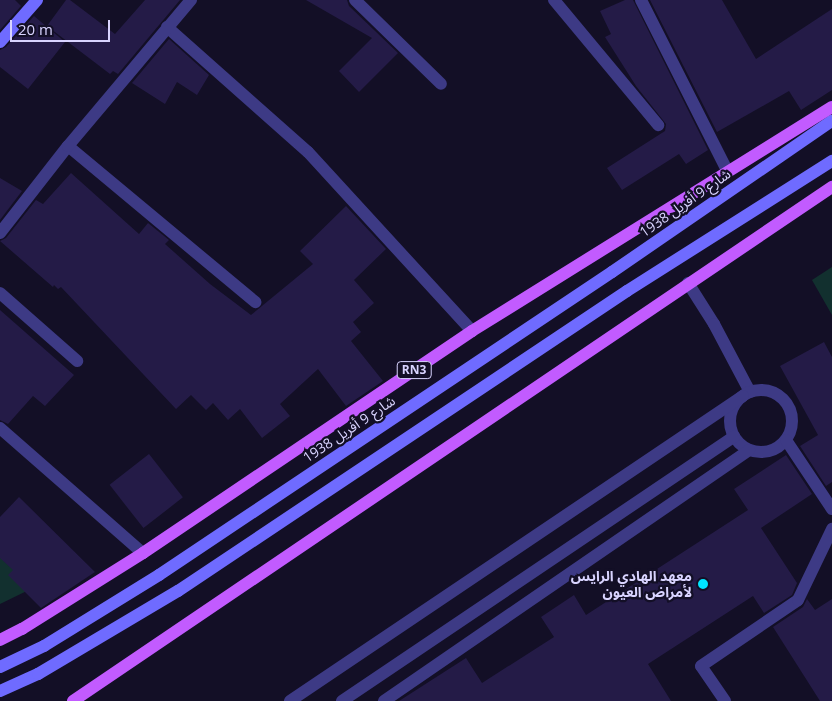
<!DOCTYPE html>
<html>
<head>
<meta charset="utf-8">
<style>
	body { margin:0 }
	#map { position:relative; width:832px; height:701px; overflow:hidden; background:#130f26; font-family:"Open Sans","Noto Sans Arabic",sans-serif }
	div>[style] { position:absolute }
	.green>* { inset:0; background:#12302f }
	.building>* { inset:0; background:#241b47; transform-origin:0 0 }
	.service>* { height:12px; margin:-6px; padding:0 6px; transform-origin:6px; border-radius:6px; background:#3d3a85 }
	.service>.ring { margin:-6px; padding:0; box-sizing:content-box; background:none; border:12px solid #3d3a85; border-radius:50% }
	.pedestrian>* { height:12px; margin:-6px; padding:0 6px; transform-origin:6px; border-radius:6px; background:#3d3a85 }
	.secondary>* { height:12px; margin:-6px; padding:0 6px; transform-origin:6px; border-radius:6px; background:#6f6bff }
	.primary>* { height:12px; margin:-6px; padding:0 6px; transform-origin:6px; border-radius:6px; background:#c25bff }
	.dots>* { width:14px; height:14px; translate:-50% -50%; box-sizing:border-box; border:2px solid #130f26; border-radius:50% }
	span { translate:-50% -50%; white-space:nowrap; text-align:center; line-height:1.15; -webkit-text-stroke:4.5px #130f26; paint-order:stroke }
	.shield-label span { padding:1px 4px; background:#130f26; border:1px solid; border-radius:4px; -webkit-text-stroke-width:0 }
	.shield-label { font-size:12px; color:#d9d4ff; font-weight:700 }
	.street-label { font-size:14px; color:#d9d4ff }
	.poi-label { font-size:14px; color:#d9d4ff; font-weight:700 }
	.right { translate:-100% -50%; text-align:right }
	.scale { position:absolute; left:10px; top:20px; width:100px; height:22px; box-sizing:border-box; border:2px solid #d9d4ff; border-top:0; padding-left:6px; font-size:15px; line-height:18px; white-space:nowrap; color:#d9d4ff; -webkit-text-stroke:4px #130f26; paint-order:stroke }
</style>
</head>
<body>
<div id="map">
	<div class="green">
		<div style="clip-path:polygon(832px 267px,832px 315px,812px 280px)"></div>
		<div style="clip-path:polygon(0 541px,37px 586px,0 604px)"></div>
	</div>
	<div class="building">
		<div style="clip-path:polygon(0 0,15px 0,21px 6px,0 30px)"></div>
		<div style="clip-path:polygon(66px 0,70px 0,115px 34px,145px 0,180px 0,118px 74px,113px 71px,110px 74px,47px 26px)"></div>
		<div style="clip-path:polygon(306px 0,347px 0,349px 6px,398px 53px,359px 92px,339px 71px,372px 38px)"></div>
		<div style="clip-path:polygon(625px 0,633px 0,708px 150px,686px 164px,679px 154px,622px 190px,607px 168px,665px 131px,666px 124px,636px 86px,605px 37px,611px 34px,600px 11px)"></div>
		<div style="clip-path:polygon(650px 0,722px 0,756px 59px,832px 9px,832px 90px,801px 110px,789px 91px,717px 132px)"></div>
		<div style="clip-path:polygon(34px 16px,65px 42px,28px 89px,0 67px,0 50px,6px 47px)"></div>
		<div style="clip-path:polygon(169px 39px,209px 75px,197px 95px,177px 82px,165px 104px,132px 83px)"></div>
		<div style="clip-path:polygon(71px 173px,139px 234px,148px 223px,169px 240px,165px 244px,210px 284px,251px 315px,313px 264px,300px 251px,346px 206px,386px 249px,354px 280px,374px 303px,353px 322px,361px 332px,351px 341px,383px 381px,346px 406px,318px 369px,280px 404px,290px 416px,262px 438px,240px 409px,228px 420px,213px 403px,206px 410px,191px 395px,176px 409px,61px 287px,58px 289px,54px 285px,53px 287px,0 241px,6px 238px,36px 200px,43px 204px)"></div>
		<div style="clip-path:polygon(0 178px,22px 191px,0 220px)"></div>
		<div style="clip-path:polygon(0 310px,74px 375px,45px 406px,33px 396px,8px 424px,0 420px)"></div>
		<div style="clip-path:polygon(824px 342px,832px 357px,832px 482px,826px 486px,800px 446px,818px 435px,780px 366px)"></div>
		<div style="left:149px;top:454px;width:55px;height:50px;rotate:52deg"></div>
		<div style="clip-path:polygon(786px 455px,812px 494px,761px 528px,797px 583px,792px 595px,764px 613px,753px 596px,648px 664px,671px 701px,399px 701px,466px 658px,482px 683px,554px 637px,541px 617px,574px 595px,586px 615px,748px 510px,734px 489px)"></div>
		<div style="clip-path:polygon(19px 497px,95px 572px,41px 608px,8px 575px,13px 570px,0 558px,0 517px)"></div>
		<div style="clip-path:polygon(807px 599px,815px 610px,832px 599px,832px 701px,820px 701px,773px 627px,803px 607px)"></div>
	</div>
	<div class="service">
		<div style="left:688px;top:283px;width:49px;rotate:57.6deg"></div>
		<div style="left:714px;top:324px;width:77px;rotate:62.1deg"></div>
		<div class="ring" style="left:730px;top:390px;width:50px;height:50px"></div>
		<div style="left:786px;top:440px;width:83px;rotate:56.3deg"></div>
		<div style="left:290px;top:701px;width:546px;rotate:-33.95deg"></div>
		<div style="left:342px;top:701px;width:473px;rotate:-34deg"></div>
		<div style="left:384px;top:701px;width:443px;rotate:-34.5deg"></div>
		<div style="left:725px;top:701px;width:42px;rotate:-124.4deg"></div>
		<div style="left:701px;top:666px;width:117px;rotate:-34.2deg"></div>
		<div style="left:798px;top:600px;width:79px;rotate:-64.4deg"></div>
	</div>
	<div class="pedestrian">
		<div style="left:355px;top:0;width:120px;rotate:44.3deg"></div>
		<div style="left:554px;top:0;width:163px;rotate:50.2deg"></div>
		<div style="left:641px;top:0;width:191px;rotate:63.2deg"></div>
		<div style="left:167px;top:27px;width:188px;rotate:41.6deg"></div>
		<div style="left:308px;top:152px;width:243px;rotate:47.5deg"></div>
		<div style="left:68px;top:146px;width:244px;rotate:39.8deg"></div>
		<div style="left:0;top:233px;width:110px;rotate:-52deg"></div>
		<div style="left:68px;top:146px;width:191px;rotate:-49.9deg"></div>
		<div style="left:0;top:293px;width:103px;rotate:41.4deg"></div>
		<div style="left:0;top:428px;width:190px;rotate:41.2deg"></div>
	</div>
	<div class="secondary">
		<div style="left:0;top:42px;width:56px;rotate:-48.6deg"></div>
		<div style="left:0;top:667px;width:49px;rotate:-25.5deg"></div>
		<div style="left:44px;top:646px;width:135px;rotate:-31.7deg"></div>
		<div style="left:159px;top:575px;width:545px;rotate:-33.78deg"></div>
		<div style="left:612px;top:272px;width:267px;rotate:-34.5deg"></div>
		<div style="left:0;top:691px;width:42px;rotate:-24.1deg"></div>
		<div style="left:38px;top:674px;width:163px;rotate:-30.7deg"></div>
		<div style="left:178px;top:591px;width:540px;rotate:-33.75deg"></div>
		<div style="left:627px;top:291px;width:243px;rotate:-32.4deg"></div>
	</div>
	<div class="primary">
		<div style="left:0;top:640px;width:25px;rotate:-27deg"></div>
		<div style="left:22px;top:629px;width:143px;rotate:-32.1deg"></div>
		<div style="left:143px;top:553px;width:397px;rotate:-34deg"></div>
		<div style="left:472px;top:331px;width:424px;rotate:-31.9deg"></div>
		<div style="left:73px;top:701px;width:917px;rotate:-34.11deg"></div>
	</div>
	<div class="dots">
		<div style="left:703px;top:584px;background:#00e5ff"></div>
	</div>
	<div class="shield-label">
		<span style="left:414px;top:370px">RN3</span>
	</div>
	<div class="street-label">
		<span style="left:685px;top:203px;rotate:-35deg">شارع 9 أفريل 1938</span>
		<span style="left:349px;top:429px;rotate:-34deg">شارع 9 أفريل 1938</span>
	</div>
	<div class="poi-label">
		<span class="right" style="left:692px;top:584px">معهد الهادي الرايس<br>لأمراض العيون</span>
	</div>
	<div class="scale">20 m</div>
</div>
</body>
</html>
